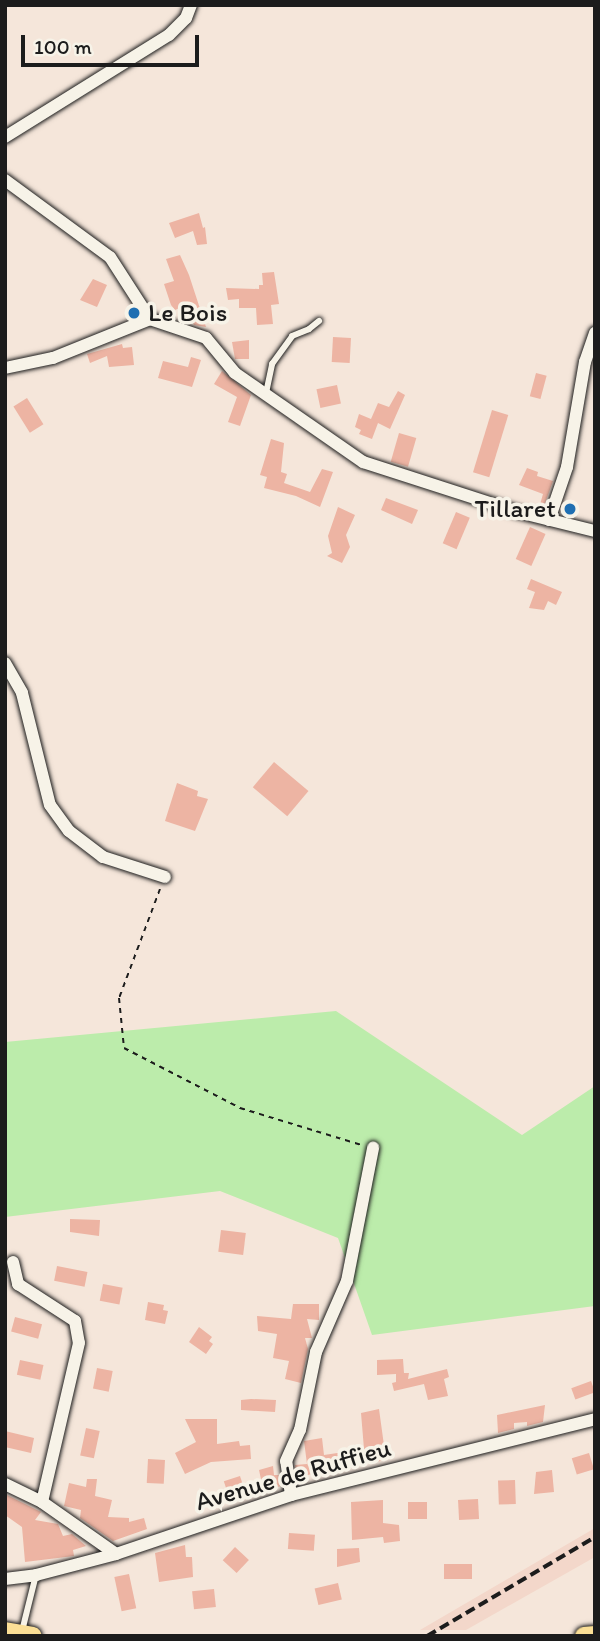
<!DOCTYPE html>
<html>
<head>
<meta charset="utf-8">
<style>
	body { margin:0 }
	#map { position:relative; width:600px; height:1641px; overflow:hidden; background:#f5e6da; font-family:Itim,sans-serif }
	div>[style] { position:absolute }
	.built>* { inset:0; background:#f3d7ca }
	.green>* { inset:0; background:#bcecab }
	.building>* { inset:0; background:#edb4a3; transform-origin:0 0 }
	.path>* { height:2px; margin-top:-1px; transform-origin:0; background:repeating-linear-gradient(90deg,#1c1c1c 0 5px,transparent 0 10px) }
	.roads { filter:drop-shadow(0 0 2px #1c1c1c) drop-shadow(0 0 2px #1c1c1c) }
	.service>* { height:6px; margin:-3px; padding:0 3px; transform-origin:3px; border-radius:3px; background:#f7f3e8 }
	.minor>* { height:12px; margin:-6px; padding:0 6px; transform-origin:6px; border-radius:6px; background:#f7f3e8 }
	.primary>* { height:18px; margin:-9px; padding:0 9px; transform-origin:9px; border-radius:9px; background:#fbdf96 }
	.rail>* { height:3.5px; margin-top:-1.75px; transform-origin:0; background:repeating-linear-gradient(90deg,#1c1c1c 0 10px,transparent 0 15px) }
	.dots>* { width:19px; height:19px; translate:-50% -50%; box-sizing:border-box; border:4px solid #f7f3e8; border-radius:50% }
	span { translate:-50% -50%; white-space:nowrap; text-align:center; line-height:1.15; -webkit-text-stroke:7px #f7f3e8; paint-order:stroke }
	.poi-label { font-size:26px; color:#1c1c1c }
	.left { translate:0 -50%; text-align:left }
	.right { translate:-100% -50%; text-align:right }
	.street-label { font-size:26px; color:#1c1c1c }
	.frame { position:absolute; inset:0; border:7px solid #1c1c1c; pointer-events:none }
	.scale { position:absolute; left:21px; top:35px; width:178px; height:32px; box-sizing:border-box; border:4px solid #1c1c1c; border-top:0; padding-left:9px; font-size:21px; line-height:24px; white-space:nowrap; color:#1c1c1c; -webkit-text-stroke:5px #f7f3e8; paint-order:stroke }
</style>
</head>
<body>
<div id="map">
	<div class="built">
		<div style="clip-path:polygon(595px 1528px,595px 1557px,466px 1630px,420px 1630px)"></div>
	</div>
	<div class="green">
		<div style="clip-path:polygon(336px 1011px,522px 1135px,595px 1086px,595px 1306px,372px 1335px,338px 1238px,220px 1191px,5px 1217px,5px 1042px)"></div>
	</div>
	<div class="building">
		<div style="clip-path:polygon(199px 213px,203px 228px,205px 227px,207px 244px,197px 245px,193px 231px,175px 238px,169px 223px)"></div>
		<div style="clip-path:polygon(180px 255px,189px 275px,206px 327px,194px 325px,185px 306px,175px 310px,171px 305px,164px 284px,174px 281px,166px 259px)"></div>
		<div style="clip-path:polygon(274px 272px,279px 304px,271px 305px,273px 324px,257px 325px,256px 308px,239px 308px,239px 299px,228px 300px,226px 288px,259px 289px,259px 285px,263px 285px,262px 273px)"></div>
		<div style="clip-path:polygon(93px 279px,107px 285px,97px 307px,80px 300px)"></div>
		<div style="left:333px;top:337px;width:18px;height:25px;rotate:3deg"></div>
		<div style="clip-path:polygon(249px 340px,249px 359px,235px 359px,232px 342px)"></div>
		<div style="clip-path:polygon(122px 344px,123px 348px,132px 347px,134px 365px,109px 367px,107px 356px,90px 363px,87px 354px)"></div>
		<div style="clip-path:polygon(191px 357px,201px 360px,192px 387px,158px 378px,163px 361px,188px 367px)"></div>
		<div style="clip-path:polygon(222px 371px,251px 395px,240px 426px,228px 422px,237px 397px,214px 384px)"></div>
		<div style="left:536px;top:373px;width:11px;height:24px;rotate:15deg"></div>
		<div style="left:337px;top:385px;width:19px;height:21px;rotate:78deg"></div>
		<div style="clip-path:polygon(398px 391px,405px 395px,390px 429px,378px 423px,372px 439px,359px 434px,361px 430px,355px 427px,359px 414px,371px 419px,378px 403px,389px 407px)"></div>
		<div style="left:27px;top:398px;width:31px;height:16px;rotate:58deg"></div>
		<div style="left:492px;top:410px;width:17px;height:65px;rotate:17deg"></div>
		<div style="left:399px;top:433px;width:18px;height:30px;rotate:16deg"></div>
		<div style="clip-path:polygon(271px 439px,284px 443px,281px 472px,287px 474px,284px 483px,310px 492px,322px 469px,333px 472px,320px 507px,296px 496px,264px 488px,267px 477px,260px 475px)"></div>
		<div style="clip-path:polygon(527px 468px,538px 472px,537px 476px,553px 481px,543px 509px,539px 508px,543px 494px,519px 485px)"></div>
		<div style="clip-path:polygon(386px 498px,418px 510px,412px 524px,381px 510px)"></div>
		<div style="clip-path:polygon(338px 507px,355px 515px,346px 535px,350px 547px,342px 563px,327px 556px,332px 553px,328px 536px)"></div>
		<div style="left:456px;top:512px;width:15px;height:34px;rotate:23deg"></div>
		<div style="left:530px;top:527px;width:17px;height:35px;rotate:24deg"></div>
		<div style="clip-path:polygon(531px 579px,562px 592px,556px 605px,548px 601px,544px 610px,529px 608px,535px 592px,527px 589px)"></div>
		<div style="left:274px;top:762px;width:45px;height:33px;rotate:40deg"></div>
		<div style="clip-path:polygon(177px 783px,198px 791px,197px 796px,208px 799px,195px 831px,165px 821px)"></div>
		<div style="clip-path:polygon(70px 1219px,100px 1220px,99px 1236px,70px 1232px)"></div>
		<div style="left:221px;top:1230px;width:25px;height:22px;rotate:7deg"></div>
		<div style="left:57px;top:1266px;width:31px;height:15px;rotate:11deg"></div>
		<div style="left:103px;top:1284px;width:20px;height:17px;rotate:11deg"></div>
		<div style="clip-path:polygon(148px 1302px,164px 1305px,163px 1310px,168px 1311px,165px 1324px,145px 1320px)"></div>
		<div style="clip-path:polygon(293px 1304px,319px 1304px,319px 1320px,307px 1319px,312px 1338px,305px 1338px,308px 1349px,301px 1383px,285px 1379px,289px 1361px,273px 1358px,277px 1334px,258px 1331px,257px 1316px,291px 1319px)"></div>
		<div style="left:15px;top:1317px;width:28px;height:15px;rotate:15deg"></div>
		<div style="clip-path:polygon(199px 1327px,212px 1337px,209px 1341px,213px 1344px,206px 1354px,189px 1342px)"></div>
		<div style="clip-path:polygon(403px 1359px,404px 1373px,409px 1373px,408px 1379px,447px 1369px,449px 1377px,444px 1379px,448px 1396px,428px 1400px,424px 1384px,394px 1391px,392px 1383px,396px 1382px,396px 1374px,377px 1375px,377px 1360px)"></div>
		<div style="left:20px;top:1360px;width:24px;height:15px;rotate:12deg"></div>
		<div style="left:97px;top:1368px;width:16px;height:21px;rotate:11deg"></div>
		<div style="left:591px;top:1381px;width:12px;height:21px;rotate:70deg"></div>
		<div style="clip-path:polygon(251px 1399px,276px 1400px,275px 1412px,241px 1410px,241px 1400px)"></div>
		<div style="clip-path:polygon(545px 1405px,543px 1422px,527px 1426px,527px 1422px,514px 1423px,514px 1429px,498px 1433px,497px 1415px)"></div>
		<div style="clip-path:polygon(379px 1409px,386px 1460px,297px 1477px,295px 1465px,307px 1464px,304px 1441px,322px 1438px,324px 1455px,364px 1449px,361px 1413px)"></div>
		<div style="clip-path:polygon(185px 1419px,217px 1419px,217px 1444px,239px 1441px,240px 1446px,250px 1445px,251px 1459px,211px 1462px,185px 1474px,175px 1453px,196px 1442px)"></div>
		<div style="left:86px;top:1428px;width:14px;height:28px;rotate:12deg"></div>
		<div style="clip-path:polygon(5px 1431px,34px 1438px,31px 1453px,5px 1447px)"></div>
		<div style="left:589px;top:1453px;width:17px;height:18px;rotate:73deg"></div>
		<div style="left:148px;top:1459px;width:17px;height:24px;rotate:3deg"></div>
		<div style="clip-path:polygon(273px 1466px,274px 1475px,279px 1475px,281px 1486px,274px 1488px,273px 1481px,262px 1484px,259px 1470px)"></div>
		<div style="clip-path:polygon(552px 1470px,554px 1492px,534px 1494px,536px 1472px)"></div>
		<div style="left:240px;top:1476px;width:22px;height:17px;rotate:72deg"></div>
		<div style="clip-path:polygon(87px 1479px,97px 1479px,95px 1496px,112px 1500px,108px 1517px,129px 1518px,129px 1522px,144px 1518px,147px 1529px,113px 1541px,80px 1518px,81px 1510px,64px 1506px,69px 1483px,86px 1487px)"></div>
		<div style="left:515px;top:1480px;width:24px;height:17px;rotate:88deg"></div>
		<div style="clip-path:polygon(5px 1494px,41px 1512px,35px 1520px,58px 1524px,63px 1536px,72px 1534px,86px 1546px,73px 1550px,74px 1556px,25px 1562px,22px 1527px,5px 1515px)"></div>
		<div style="left:478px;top:1499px;width:20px;height:20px;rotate:87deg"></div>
		<div style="clip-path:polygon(383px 1500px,383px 1523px,399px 1525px,400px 1541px,384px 1543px,383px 1537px,352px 1540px,351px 1502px)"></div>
		<div style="left:408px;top:1502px;width:19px;height:17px"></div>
		<div style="left:289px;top:1533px;width:26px;height:16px;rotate:4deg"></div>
		<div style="clip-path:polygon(185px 1545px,186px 1557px,192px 1557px,193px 1577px,159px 1582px,155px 1553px)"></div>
		<div style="left:235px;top:1547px;width:19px;height:18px;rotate:43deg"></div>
		<div style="clip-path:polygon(359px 1548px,360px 1562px,337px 1567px,337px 1549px)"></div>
		<div style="left:472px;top:1564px;width:15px;height:28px;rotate:90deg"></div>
		<div style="left:129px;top:1574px;width:35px;height:15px;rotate:78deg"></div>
		<div style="left:338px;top:1583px;width:17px;height:24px;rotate:77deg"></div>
		<div style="left:214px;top:1589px;width:18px;height:22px;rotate:84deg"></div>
	</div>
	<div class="path">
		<div style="left:160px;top:889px;width:116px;rotate:110.6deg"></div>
		<div style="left:119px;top:998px;width:50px;rotate:84.3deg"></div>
		<div style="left:124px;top:1048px;width:131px;rotate:27.3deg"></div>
		<div style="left:240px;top:1108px;width:127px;rotate:16.9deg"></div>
	</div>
	<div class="roads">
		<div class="service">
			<div style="left:266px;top:393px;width:30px;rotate:-78deg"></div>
			<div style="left:272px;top:364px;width:34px;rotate:-54deg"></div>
			<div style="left:292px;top:336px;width:18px;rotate:-22deg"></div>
			<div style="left:309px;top:329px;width:13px;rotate:-39deg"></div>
			<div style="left:22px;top:1631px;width:58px;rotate:-76deg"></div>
		</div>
		<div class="minor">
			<div style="left:5px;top:137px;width:193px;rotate:-31.9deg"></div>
			<div style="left:169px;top:35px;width:24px;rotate:-45deg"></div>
			<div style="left:186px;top:18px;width:14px;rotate:-69deg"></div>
			<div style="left:5px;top:180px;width:130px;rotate:36.3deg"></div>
			<div style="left:110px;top:257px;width:74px;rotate:57.2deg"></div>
			<div style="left:5px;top:368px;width:49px;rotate:-11.8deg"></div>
			<div style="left:53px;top:358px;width:105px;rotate:-21.9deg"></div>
			<div style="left:150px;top:319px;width:59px;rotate:18.7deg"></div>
			<div style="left:206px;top:338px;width:45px;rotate:50.4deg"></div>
			<div style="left:235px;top:373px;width:156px;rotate:34.8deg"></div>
			<div style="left:363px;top:462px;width:163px;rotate:17.9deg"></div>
			<div style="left:518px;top:512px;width:79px;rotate:13.9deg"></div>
			<div style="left:549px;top:520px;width:56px;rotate:-71.2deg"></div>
			<div style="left:567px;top:467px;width:107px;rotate:-80.3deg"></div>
			<div style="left:585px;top:362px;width:31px;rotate:-71deg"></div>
			<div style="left:5px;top:663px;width:34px;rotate:60deg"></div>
			<div style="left:22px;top:693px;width:115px;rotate:76deg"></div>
			<div style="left:50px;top:805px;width:32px;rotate:54deg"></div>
			<div style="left:69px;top:831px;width:43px;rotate:37.4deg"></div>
			<div style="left:103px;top:857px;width:65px;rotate:17.9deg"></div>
			<div style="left:13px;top:1262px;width:23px;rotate:77deg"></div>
			<div style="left:18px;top:1284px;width:68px;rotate:33deg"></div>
			<div style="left:75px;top:1321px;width:22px;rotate:80deg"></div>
			<div style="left:79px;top:1343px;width:163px;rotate:103.1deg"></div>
			<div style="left:5px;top:1484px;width:41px;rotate:25.9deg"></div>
			<div style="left:42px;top:1502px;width:90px;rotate:35.1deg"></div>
			<div style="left:291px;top:1495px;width:34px;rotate:-98deg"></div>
			<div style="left:286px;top:1461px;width:34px;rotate:-66deg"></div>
			<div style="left:300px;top:1430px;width:80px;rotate:-78.4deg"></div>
			<div style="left:316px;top:1352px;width:77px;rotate:-66.4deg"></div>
			<div style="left:347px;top:1281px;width:136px;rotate:-78.9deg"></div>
			<div style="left:5px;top:1579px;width:31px;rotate:-7deg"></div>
			<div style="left:36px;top:1575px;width:83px;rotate:-14.7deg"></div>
			<div style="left:116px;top:1554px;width:185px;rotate:-18.6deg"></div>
			<div style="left:291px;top:1495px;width:313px;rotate:-14deg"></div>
		</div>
		<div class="primary">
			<div style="left:5px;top:1631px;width:28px;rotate:10deg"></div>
			<div style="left:584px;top:1636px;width:11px;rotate:-5deg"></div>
		</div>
	</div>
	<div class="rail">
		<div style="left:427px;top:1636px;width:195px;rotate:-30.5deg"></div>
	</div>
	<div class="dots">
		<div style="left:134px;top:313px;background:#1f6fb2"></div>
		<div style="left:570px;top:509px;background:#1f6fb2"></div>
	</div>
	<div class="poi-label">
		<span class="left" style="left:148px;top:313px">Le Bois</span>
		<span class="right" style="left:556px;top:509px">Tillaret</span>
	</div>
	<div class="street-label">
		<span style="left:293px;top:1475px;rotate:-16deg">Avenue de Ruffieu</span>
	</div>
	<div class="frame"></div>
	<div class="scale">100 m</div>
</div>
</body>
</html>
